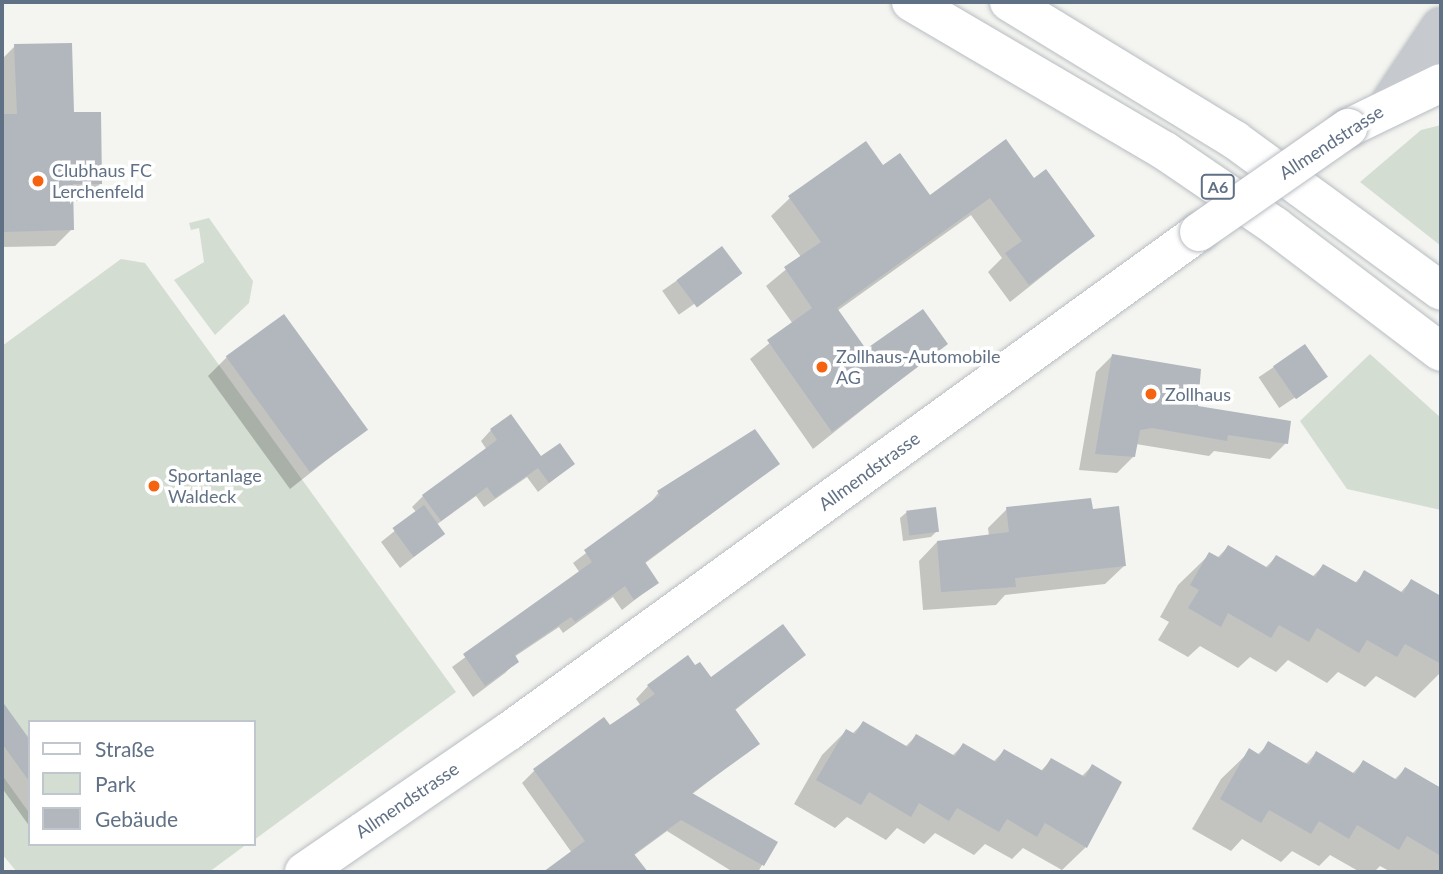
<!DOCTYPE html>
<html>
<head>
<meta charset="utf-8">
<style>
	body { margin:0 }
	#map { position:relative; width:1443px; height:874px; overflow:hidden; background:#f4f5f0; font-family:Lato,sans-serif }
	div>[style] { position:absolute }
	.green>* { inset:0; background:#d4ddd1 }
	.shadow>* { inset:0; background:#0003; transform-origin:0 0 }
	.building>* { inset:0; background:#b1b7bd; transform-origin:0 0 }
	.roads { filter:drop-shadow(0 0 2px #b8bcc2) drop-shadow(0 0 2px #b8bcc2) }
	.tertiary>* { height:38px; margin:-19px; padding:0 19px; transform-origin:19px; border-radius:19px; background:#c6c9cd }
	.secondary>* { height:38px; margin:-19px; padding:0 19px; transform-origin:19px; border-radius:19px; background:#fff }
	.motorway>* { height:38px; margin:-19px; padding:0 19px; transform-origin:19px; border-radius:19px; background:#fff }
	.bridges { filter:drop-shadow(0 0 2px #b8bcc2) drop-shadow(0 0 2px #b8bcc2) }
	.secondary-bridge>* { height:38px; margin:-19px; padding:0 19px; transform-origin:19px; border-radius:19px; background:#fff }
	.dots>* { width:19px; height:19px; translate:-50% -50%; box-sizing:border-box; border:4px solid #fff; border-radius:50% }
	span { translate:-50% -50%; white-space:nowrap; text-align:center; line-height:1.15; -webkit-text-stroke:7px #fff; paint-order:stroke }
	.shield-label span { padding:2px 5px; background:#fff; border:2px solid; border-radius:5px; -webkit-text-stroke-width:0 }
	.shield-label { font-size:16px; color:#607085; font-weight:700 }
	.street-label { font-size:18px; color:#607085 }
	.poi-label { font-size:18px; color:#607085 }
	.left { translate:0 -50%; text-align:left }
	.frame { position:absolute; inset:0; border:4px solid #607085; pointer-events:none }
	.legend { position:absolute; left:28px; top:720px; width:228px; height:126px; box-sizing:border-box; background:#fff; border:2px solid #bfc6ce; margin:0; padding:9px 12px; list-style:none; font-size:21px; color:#607085 }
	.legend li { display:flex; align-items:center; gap:14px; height:35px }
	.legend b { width:35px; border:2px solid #bfc6ce }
</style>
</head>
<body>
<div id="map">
	<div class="green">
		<div style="clip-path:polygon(1441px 125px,1441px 246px,1360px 182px,1421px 130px)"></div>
		<div style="clip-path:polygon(209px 218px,253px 281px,249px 303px,215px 335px,174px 280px,204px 262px,199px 228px,191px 230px,189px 223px)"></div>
		<div style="clip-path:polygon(121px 259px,145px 263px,456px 692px,254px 840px,254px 722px,30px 722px,30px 782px,2px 743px,2px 346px)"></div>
		<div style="clip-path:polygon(1370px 354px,1441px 418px,1441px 510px,1347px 489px,1300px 421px)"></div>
		<div style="clip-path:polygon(2px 775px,30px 814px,30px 844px,247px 844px,209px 872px,17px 872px,2px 854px)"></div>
	</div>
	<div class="shadow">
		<div style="clip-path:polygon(15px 46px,72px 114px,100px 184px,83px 201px,72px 201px,72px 229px,55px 246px,2px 247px,2px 59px)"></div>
		<div style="clip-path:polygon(883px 167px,930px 197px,1034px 180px,1093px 236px,1010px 302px,988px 272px,1002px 258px,971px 215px,837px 311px,866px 352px,945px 344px,813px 449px,750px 359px,793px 324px,766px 286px,801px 257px,771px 216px,790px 198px)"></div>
		<div style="left:722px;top:249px;width:29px;height:73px;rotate:55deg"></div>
		<div style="left:1305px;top:346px;width:37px;height:56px;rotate:56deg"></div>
		<div style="clip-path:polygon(1112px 356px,1196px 407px,1286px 443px,1270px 459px,1214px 451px,1209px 456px,1136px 444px,1134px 456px,1117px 473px,1079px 470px,1096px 372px)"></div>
		<div style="clip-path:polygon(227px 357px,366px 429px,290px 489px,208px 376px)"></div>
		<div style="clip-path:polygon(491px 430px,541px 459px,573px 464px,538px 492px,527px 477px,484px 507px,476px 496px,436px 525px,443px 534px,400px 568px,381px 542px,417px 513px,412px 507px,423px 496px,487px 450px,481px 441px)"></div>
		<div style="clip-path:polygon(778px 464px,644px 564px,656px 583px,622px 610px,613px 597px,563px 633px,559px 627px,514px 657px,517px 661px,505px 673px,473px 697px,452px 667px,580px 573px,573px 563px,648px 506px,659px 492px)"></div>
		<div style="clip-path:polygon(1007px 509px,1091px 511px,1124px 566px,1105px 584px,1005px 595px,996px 605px,923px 610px,919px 561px,937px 542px,989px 536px,988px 528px)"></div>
		<div style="clip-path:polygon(907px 512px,937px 531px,931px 537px,903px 541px,900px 518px)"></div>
		<div style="clip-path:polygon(1228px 547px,1265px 568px,1276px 557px,1312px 577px,1323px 566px,1354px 584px,1365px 572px,1400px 593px,1411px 581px,1441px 599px,1441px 672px,1415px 698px,1376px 676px,1365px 687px,1338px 672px,1327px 683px,1288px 660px,1276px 672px,1250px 657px,1238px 668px,1200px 646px,1188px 657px,1158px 640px,1169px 622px,1160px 617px,1178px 585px,1210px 554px,1217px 558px)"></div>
		<div style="clip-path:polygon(804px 655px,734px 711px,757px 744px,691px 795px,775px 842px,758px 872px,733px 872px,667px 831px,633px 856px,645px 872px,546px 872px,572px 853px,522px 783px,534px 771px,641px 706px,636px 699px,648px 686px,695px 667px,711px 680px)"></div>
		<div style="clip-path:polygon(2px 704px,30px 743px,30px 827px,2px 788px)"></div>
		<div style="clip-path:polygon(863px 723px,905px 747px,916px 736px,952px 756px,963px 745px,993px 762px,1004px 751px,1040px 772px,1051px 760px,1081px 777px,1092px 766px,1086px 847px,1062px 870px,1023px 848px,1012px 859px,985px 844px,974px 855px,935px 833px,924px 844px,897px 828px,886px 840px,847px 817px,835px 828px,794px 804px,822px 755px,846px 731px,852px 734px)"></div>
		<div style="clip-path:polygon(1269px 744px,1305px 765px,1316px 753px,1352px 774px,1363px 762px,1394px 780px,1405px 769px,1441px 788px,1441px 872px,1391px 872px,1380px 866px,1374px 872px,1360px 872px,1330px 855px,1319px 866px,1292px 851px,1281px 862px,1242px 839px,1231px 851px,1192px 829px,1221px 779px,1250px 751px,1257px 755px)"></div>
	</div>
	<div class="building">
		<div style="clip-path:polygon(72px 43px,74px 112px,101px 112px,102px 184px,73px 184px,74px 230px,2px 232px,2px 114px,17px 114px,14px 44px)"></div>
		<div style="clip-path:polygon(1006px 139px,1034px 178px,1046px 169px,1095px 236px,1029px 285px,1005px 253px,1022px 241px,990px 198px,837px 308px,866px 349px,923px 309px,948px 344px,832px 432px,767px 340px,812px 308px,784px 267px,821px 242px,788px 196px,866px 141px,883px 165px,900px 153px,930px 195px)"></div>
		<div style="left:722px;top:246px;width:34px;height:57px;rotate:53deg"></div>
		<div style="left:284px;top:314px;width:143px;height:72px;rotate:54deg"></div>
		<div style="left:1305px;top:344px;width:40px;height:39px;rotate:55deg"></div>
		<div style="clip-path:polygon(1112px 354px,1201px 369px,1198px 406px,1291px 421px,1288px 444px,1228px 435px,1227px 441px,1152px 428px,1140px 430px,1135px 457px,1095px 454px)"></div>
		<div style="clip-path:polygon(511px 414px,541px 456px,560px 443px,575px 464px,549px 483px,538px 468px,495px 498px,487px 487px,441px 521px,422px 495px,497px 440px,490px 429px)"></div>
		<div style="clip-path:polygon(755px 429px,780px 464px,645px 562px,659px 583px,634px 600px,625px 586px,575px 622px,571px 617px,515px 655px,519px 662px,485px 686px,463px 654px,592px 562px,584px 550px,660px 495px,657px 491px)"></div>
		<div style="clip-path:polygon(1091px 498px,1093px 509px,1119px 506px,1126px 566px,1015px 578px,1016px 587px,941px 592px,937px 541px,1009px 532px,1006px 507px)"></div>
		<div style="left:424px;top:505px;width:36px;height:39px;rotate:54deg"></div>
		<div style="left:936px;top:507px;width:25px;height:30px;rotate:83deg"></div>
		<div style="clip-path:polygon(1228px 545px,1268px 568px,1276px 555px,1315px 577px,1323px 564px,1357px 583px,1364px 570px,1403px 593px,1411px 579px,1441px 596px,1441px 664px,1405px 644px,1397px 657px,1367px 640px,1359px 653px,1317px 628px,1309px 642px,1279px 625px,1271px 638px,1228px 613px,1221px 627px,1188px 608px,1199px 590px,1190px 585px,1209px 552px,1220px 558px)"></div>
		<div style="clip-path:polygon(783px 624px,806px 655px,735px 709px,760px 744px,692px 793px,778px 842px,764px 866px,681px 820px,634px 854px,648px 872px,543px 872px,585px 841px,533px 769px,604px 717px,610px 725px,655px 694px,647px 685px,688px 655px,695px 665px,700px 662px,711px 677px)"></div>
		<div style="clip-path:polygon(2px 701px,30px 740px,30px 782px,2px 743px)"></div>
		<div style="clip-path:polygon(863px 721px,908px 747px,916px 734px,955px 756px,963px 743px,996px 762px,1004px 749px,1043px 771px,1051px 758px,1085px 777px,1092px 764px,1122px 782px,1087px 848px,1045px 823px,1037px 837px,1007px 819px,999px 832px,957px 808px,949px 821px,919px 803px,911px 817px,869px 792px,861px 805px,816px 780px,846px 729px,855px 734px)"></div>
		<div style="clip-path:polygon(1268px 741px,1309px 765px,1316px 751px,1355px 774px,1363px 760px,1397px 780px,1405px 767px,1441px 788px,1441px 856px,1407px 836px,1399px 850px,1357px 825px,1349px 839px,1319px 821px,1311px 834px,1269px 810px,1261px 823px,1220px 799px,1249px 748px,1260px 755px)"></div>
	</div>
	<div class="roads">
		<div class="tertiary">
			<div style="left:1389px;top:105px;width:94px;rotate:-56.3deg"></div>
		</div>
		<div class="secondary">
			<div style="left:1348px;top:128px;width:103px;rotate:-25.8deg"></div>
			<div style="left:304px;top:872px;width:247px;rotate:-34.5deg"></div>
			<div style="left:508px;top:732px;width:853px;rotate:-35.89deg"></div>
		</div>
		<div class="motorway">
			<div style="left:911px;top:2px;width:294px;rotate:30.4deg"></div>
			<div style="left:1165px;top:151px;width:133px;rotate:34.3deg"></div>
			<div style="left:1275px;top:226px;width:208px;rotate:37.2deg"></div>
			<div style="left:1009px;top:2px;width:265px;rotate:31.4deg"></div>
			<div style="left:1235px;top:140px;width:255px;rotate:36.2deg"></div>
		</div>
	</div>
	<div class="bridges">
		<div class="secondary-bridge">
			<div style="left:1199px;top:232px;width:182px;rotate:-34.9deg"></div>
		</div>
	</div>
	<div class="dots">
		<div style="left:38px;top:181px;background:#f56310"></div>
		<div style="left:822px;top:367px;background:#f56310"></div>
		<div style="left:1151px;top:394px;background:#f56310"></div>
		<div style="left:154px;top:486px;background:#f56310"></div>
	</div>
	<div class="shield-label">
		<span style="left:1218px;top:187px">A6</span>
	</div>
	<div class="street-label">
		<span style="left:1331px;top:142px;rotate:-33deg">Allmendstrasse</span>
		<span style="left:869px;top:471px;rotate:-36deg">Allmendstrasse</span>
		<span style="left:407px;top:800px;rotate:-34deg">Allmendstrasse</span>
	</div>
	<div class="poi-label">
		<span class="left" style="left:52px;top:181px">Clubhaus FC<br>Lerchenfeld</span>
		<span class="left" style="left:836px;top:367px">Zollhaus-Automobile<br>AG</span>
		<span class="left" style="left:1165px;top:394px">Zollhaus</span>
		<span class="left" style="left:168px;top:486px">Sportanlage<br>Waldeck</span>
	</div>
	<div class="frame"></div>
	<ul class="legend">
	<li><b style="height:9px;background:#fff"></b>Straße</li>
	<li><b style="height:19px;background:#d4ddd1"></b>Park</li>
	<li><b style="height:19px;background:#b1b7bd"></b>Gebäude</li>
	</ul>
</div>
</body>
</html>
